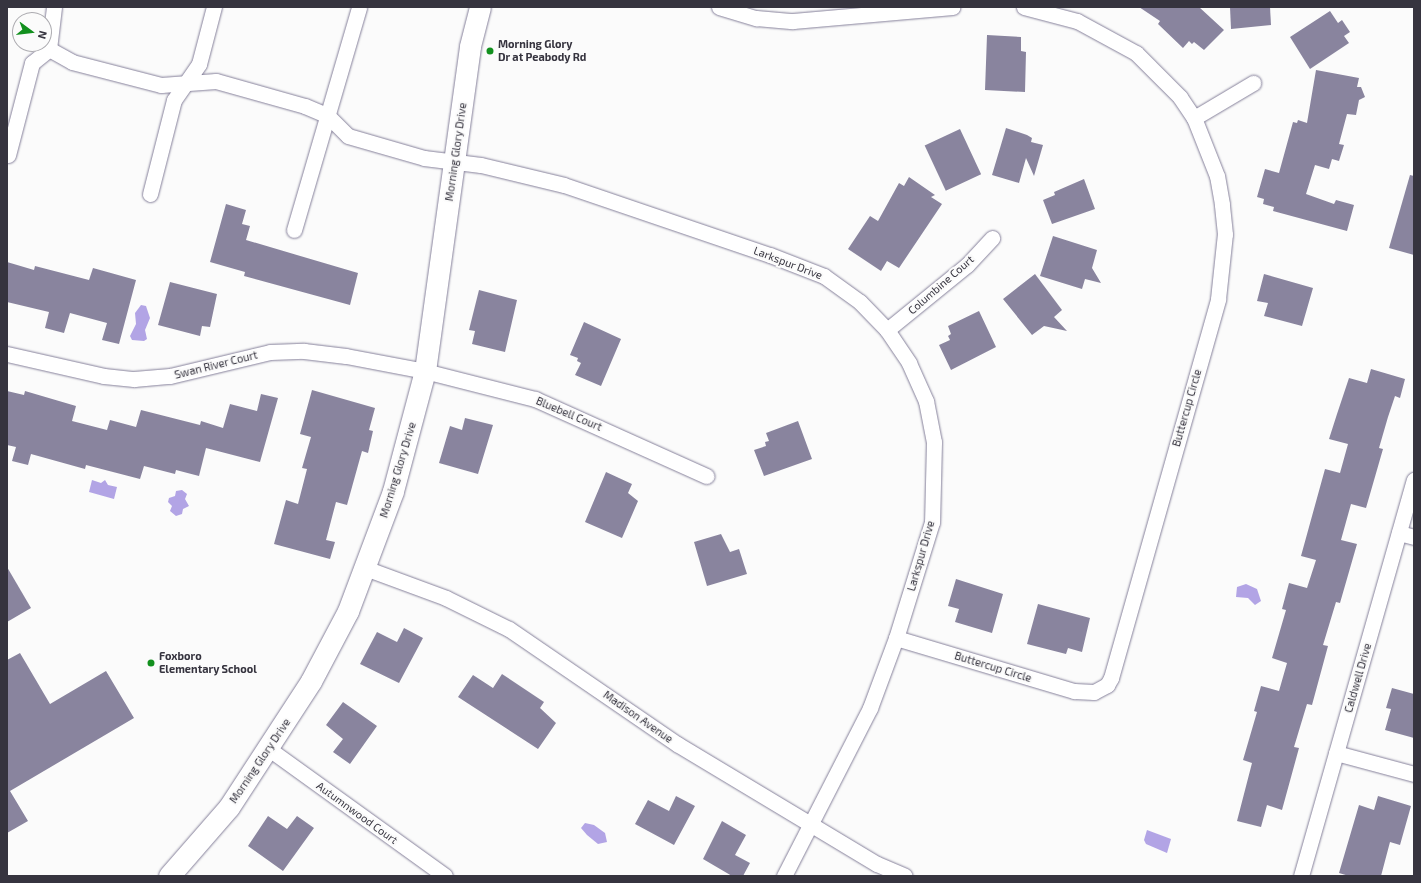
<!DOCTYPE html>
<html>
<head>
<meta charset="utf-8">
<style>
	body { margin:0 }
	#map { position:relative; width:1421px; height:883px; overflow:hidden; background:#fbfbfb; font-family:"Exo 2",sans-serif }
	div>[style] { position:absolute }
	.water>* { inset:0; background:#b2a4e5 }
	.building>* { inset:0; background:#89849e; transform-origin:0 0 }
	.roads { filter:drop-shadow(0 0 1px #85809a) drop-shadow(0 0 1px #85809a) }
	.street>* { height:15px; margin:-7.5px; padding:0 7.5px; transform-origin:7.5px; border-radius:7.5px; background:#fff }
	.secondary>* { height:21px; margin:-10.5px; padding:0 10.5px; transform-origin:10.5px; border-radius:10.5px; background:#fff }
	.dots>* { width:11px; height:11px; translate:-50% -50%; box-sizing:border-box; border:2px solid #fbfbfb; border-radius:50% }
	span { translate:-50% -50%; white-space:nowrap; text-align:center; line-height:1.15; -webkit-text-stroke:4px #fbfbfb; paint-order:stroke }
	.poi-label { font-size:11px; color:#36343f; font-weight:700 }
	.left { translate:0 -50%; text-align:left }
	.street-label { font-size:11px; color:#36343f }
	.frame { position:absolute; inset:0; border:8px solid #36343f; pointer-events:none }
	.north { position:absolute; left:12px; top:12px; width:40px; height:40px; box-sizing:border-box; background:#fbfbfb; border:1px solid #acabb0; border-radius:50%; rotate:105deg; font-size:11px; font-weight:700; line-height:16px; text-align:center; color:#36343f }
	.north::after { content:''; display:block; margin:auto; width:14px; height:18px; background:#12901e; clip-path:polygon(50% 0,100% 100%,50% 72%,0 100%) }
</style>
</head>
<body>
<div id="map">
	<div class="water">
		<div style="clip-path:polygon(141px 305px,146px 306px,150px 318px,145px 330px,147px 339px,144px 341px,132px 340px,130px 336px,136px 324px,135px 313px)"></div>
		<div style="clip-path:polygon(92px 480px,101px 483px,105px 480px,108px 485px,117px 487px,114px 499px,89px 492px)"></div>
		<div style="clip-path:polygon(182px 490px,187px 494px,185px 499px,189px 506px,183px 509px,182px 514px,176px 516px,170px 511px,172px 506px,168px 502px,169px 498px,175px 496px,176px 491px)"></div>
		<div style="clip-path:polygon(1246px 584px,1257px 589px,1261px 601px,1255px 605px,1248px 598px,1236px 597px,1237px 587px)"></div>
		<div style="clip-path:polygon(585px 823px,594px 825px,605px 833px,607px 842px,598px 844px,587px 835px,581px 828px)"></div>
		<div style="clip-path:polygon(1147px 830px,1171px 839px,1167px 853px,1146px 844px,1144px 840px)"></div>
	</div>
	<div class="building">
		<div style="clip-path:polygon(1139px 7px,1199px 7px,1224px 30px,1204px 50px,1194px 42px,1192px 44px,1189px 41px,1183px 48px,1158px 24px,1160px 21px)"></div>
		<div style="clip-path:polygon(1230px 7px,1270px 7px,1271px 25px,1231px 29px)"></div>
		<div style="clip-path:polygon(1330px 11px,1338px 23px,1342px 20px,1350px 32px,1344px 36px,1349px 43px,1310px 69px,1290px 37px)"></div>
		<div style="clip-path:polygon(987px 35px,1021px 37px,1021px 51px,1026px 52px,1025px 92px,985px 90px)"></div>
		<div style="clip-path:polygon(1316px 70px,1359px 78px,1357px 87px,1361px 87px,1365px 97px,1359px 100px,1356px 115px,1347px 114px,1339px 144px,1344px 145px,1339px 161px,1332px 159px,1329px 169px,1315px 165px,1306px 194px,1334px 204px,1336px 200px,1354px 205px,1347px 231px,1273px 211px,1274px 207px,1263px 204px,1264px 199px,1257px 197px,1265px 169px,1279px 173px,1293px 122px,1297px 123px,1298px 120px,1307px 123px)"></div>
		<div style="clip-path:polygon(1006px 128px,1027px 135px,1032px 138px,1031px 142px,1043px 145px,1034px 176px,1026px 158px,1019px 183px,992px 175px)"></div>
		<div style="left:960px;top:129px;width:50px;height:39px;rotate:65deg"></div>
		<div style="clip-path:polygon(1410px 175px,1414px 176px,1414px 255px,1389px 248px)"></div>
		<div style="clip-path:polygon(909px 177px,935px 195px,931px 197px,942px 204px,899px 268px,887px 261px,881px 271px,848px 249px,870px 216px,878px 221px,899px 183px,904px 186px)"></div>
		<div style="clip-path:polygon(1084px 179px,1095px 209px,1052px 224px,1043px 200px,1055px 195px,1054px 192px)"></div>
		<div style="clip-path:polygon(226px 204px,246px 210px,242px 224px,250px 226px,246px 240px,358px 273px,350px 305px,244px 276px,245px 272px,210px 262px)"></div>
		<div style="clip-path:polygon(1053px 236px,1097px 250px,1092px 268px,1101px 283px,1085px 279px,1082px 289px,1040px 276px)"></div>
		<div style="clip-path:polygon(7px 262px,34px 270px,35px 266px,89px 280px,93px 268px,136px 280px,119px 344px,102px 340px,107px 323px,70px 313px,64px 333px,45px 328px,49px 312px,7px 302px)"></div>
		<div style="clip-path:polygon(1035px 274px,1062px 310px,1054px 317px,1067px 331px,1044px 326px,1032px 335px,1003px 299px)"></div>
		<div style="clip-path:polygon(1264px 274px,1313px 288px,1302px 326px,1264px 316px,1268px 303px,1257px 301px)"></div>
		<div style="clip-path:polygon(170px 282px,217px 294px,210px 327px,202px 326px,200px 336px,158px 325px)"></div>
		<div style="clip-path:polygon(479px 290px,517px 300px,505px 352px,472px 344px,475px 331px,469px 330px)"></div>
		<div style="clip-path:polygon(979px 311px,996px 347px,951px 370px,939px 345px,950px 340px,948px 336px,951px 334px,948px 326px)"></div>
		<div style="clip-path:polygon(584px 322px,621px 339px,601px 386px,575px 375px,581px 363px,577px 361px,578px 358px,570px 355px)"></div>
		<div style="clip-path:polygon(1371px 369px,1405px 379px,1400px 398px,1395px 396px,1388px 417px,1379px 448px,1383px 449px,1366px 508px,1351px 504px,1341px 540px,1357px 544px,1340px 603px,1336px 602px,1323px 645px,1328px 646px,1312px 705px,1307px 704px,1294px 747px,1299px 748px,1282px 810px,1267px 805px,1261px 827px,1237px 821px,1252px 763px,1243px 760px,1257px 712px,1254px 711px,1261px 686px,1279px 691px,1287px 663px,1272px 658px,1286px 610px,1282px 609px,1289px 583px,1307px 588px,1316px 560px,1301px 556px,1325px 469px,1340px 473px,1348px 444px,1329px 439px,1337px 414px,1349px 378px,1367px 383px)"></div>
		<div style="clip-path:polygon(312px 390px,375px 408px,369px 430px,373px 431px,368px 453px,362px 451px,347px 505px,336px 502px,326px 540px,335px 542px,330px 559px,274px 544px,286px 500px,298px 504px,307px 469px,302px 468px,311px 437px,300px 434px)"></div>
		<div style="clip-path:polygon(7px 391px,24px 395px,25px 391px,76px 406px,72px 421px,107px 430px,110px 420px,136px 427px,141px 410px,200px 425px,201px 421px,223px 428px,230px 404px,257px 411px,261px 394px,278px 398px,260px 462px,206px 448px,199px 476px,176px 470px,175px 474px,144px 466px,140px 479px,86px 465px,85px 469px,31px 454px,28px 465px,12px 461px,16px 447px,7px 445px)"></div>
		<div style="clip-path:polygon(465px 418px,493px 425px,478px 474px,439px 463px,450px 426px,462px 430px)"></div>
		<div style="clip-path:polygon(798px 421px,812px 459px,764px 476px,754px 450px,766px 446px,765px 442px,769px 441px,766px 433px)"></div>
		<div style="clip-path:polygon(606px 472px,632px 484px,628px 493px,638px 501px,622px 538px,585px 522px)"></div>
		<div style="clip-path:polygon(721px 534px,730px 552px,739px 549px,747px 574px,707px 586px,694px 542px)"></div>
		<div style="clip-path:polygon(7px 567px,31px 608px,7px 622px)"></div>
		<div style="clip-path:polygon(956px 579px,1003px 594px,992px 633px,955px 622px,959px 609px,948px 606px)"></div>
		<div style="clip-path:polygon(1038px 604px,1090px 618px,1082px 652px,1068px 648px,1066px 654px,1027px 644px)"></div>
		<div style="clip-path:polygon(404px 628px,423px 638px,399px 683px,360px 664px,377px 632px,397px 642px)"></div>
		<div style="clip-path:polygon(20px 653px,50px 704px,106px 671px,134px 718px,10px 791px,28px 821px,7px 833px,7px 660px)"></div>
		<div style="clip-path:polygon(502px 674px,544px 702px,540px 708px,556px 723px,538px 749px,458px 697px,473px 675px,493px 688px)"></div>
		<div style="clip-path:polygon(1392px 688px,1414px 694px,1414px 738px,1385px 730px,1391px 709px,1386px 708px)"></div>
		<div style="clip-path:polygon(343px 702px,377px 726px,350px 764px,333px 752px,343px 739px,326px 725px)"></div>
		<div style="clip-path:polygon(676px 796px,695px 806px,674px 845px,635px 824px,648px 800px,669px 811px)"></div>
		<div style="clip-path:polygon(1378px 796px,1411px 806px,1400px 845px,1390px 842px,1381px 876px,1349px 876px,1339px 873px,1359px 805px,1374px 810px)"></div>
		<div style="clip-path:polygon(268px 816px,287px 829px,297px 816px,314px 828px,283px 871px,248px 846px)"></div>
		<div style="clip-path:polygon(722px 821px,746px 835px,735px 855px,750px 863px,743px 876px,732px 876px,703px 859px)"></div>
	</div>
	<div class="roads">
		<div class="street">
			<div style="left:719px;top:7px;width:39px;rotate:17deg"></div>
			<div style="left:756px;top:18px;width:37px;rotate:5deg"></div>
			<div style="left:793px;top:21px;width:160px;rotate:-5deg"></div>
			<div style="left:49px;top:49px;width:26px;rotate:29deg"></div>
			<div style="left:72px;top:62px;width:92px;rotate:14.5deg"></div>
			<div style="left:161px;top:85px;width:55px;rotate:-4.2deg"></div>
			<div style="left:216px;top:81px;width:92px;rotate:15.7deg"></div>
			<div style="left:305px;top:106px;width:25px;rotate:23deg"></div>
			<div style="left:328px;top:116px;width:28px;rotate:45deg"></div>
			<div style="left:348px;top:136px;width:79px;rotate:16.1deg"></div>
			<div style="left:424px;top:158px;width:57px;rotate:7deg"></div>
			<div style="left:481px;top:165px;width:85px;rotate:13.5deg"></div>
			<div style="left:564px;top:185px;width:218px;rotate:18.8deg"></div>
			<div style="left:770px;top:255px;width:58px;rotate:21.3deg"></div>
			<div style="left:824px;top:276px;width:44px;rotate:35.8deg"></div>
			<div style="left:860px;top:302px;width:39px;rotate:46deg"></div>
			<div style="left:887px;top:330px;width:40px;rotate:56deg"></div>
			<div style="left:909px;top:363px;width:42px;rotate:65.9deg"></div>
			<div style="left:926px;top:401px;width:42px;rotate:79deg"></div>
			<div style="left:934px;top:442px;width:80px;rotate:91.4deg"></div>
			<div style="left:932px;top:522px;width:121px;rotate:107.2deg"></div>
			<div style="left:896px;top:638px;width:75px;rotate:110.4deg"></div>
			<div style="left:870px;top:708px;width:189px;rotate:117.1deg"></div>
			<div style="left:1194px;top:118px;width:69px;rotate:-30.7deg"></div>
			<div style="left:8px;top:155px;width:95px;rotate:-75.4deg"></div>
			<div style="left:32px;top:63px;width:22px;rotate:-39deg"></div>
			<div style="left:49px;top:49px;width:42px;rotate:-83.2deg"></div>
			<div style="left:150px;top:194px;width:97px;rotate:-75.7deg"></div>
			<div style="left:174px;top:100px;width:44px;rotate:-55.2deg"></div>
			<div style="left:199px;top:64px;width:59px;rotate:-75.3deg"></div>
			<div style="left:294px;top:230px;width:232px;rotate:-73.7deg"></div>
			<div style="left:887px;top:330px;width:103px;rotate:-39.1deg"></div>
			<div style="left:967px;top:265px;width:37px;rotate:-47deg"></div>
			<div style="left:7px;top:354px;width:99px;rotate:12.8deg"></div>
			<div style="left:104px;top:376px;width:30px;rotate:6deg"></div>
			<div style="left:134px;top:379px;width:36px;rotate:-5deg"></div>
			<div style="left:170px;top:376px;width:103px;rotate:-13.5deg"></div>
			<div style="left:270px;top:352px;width:34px;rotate:-2deg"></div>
			<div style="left:304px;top:351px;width:42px;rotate:6.8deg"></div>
			<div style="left:346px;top:356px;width:80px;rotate:10.8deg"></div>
			<div style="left:425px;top:371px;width:114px;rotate:14.3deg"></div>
			<div style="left:535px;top:399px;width:188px;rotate:24.2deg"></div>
			<div style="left:1399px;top:533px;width:16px;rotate:15deg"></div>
			<div style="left:365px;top:568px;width:86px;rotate:20.3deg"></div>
			<div style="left:446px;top:598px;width:70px;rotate:26.2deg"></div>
			<div style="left:509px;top:629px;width:204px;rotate:34.4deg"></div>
			<div style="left:677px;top:744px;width:233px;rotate:31deg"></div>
			<div style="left:877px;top:864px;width:30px;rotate:23deg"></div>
			<div style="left:896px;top:638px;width:186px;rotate:16.6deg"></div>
			<div style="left:1074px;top:691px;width:20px;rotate:3deg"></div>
			<div style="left:1094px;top:692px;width:15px;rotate:-28deg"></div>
			<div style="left:1107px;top:685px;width:8px;rotate:-60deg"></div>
			<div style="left:1111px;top:678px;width:394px;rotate:-74.2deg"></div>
			<div style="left:1218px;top:299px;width:65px;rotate:-83.9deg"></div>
			<div style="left:1225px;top:234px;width:30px;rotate:-96deg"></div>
			<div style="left:1222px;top:204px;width:28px;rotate:-100deg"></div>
			<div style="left:1217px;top:176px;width:62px;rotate:-111.6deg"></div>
			<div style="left:1194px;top:118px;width:25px;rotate:-124deg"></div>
			<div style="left:1180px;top:97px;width:62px;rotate:-135deg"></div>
			<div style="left:1136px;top:53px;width:67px;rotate:-151.5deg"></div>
			<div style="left:1077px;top:21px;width:55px;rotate:-165.2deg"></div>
			<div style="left:269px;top:749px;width:217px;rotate:35.8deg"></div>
			<div style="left:1336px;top:753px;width:81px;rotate:15.1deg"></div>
			<div style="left:1301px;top:876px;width:412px;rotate:-74.1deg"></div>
		</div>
		<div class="secondary">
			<div style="left:169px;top:876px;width:91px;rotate:-49deg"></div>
			<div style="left:229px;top:807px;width:150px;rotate:-56.9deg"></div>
			<div style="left:311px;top:681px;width:79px;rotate:-62.1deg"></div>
			<div style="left:348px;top:611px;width:128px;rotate:-69.4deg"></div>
			<div style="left:393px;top:491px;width:124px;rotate:-75.1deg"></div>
			<div style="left:425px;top:371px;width:328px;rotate:-82.1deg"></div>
			<div style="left:470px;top:46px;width:40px;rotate:-75.6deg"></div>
		</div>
	</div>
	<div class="dots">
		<div style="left:490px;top:51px;background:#12901e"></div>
		<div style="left:151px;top:663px;background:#12901e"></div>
	</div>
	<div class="poi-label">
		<span class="left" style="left:498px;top:51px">Morning Glory<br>Dr at Peabody Rd</span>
		<span class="left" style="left:159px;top:663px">Foxboro<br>Elementary School</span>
	</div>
	<div class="street-label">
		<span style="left:456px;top:152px;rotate:-82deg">Morning Glory Drive</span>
		<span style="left:788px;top:263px;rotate:21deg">Larkspur Drive</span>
		<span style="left:941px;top:285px;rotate:-41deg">Columbine Court</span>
		<span style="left:216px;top:365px;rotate:-14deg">Swan River Court</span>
		<span style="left:1187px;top:408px;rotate:-74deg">Buttercup Circle</span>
		<span style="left:569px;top:414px;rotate:23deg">Bluebell Court</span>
		<span style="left:398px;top:470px;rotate:-73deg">Morning Glory Drive</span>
		<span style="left:921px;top:556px;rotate:-74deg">Larkspur Drive</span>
		<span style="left:993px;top:667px;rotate:17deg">Buttercup Circle</span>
		<span style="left:1358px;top:678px;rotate:-74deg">Caldwell Drive</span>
		<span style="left:638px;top:717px;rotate:35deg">Madison Avenue</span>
		<span style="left:260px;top:761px;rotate:-56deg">Morning Glory Drive</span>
		<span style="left:357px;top:813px;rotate:36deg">Autumnwood Court</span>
	</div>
	<div class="frame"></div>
	<div class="north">N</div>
</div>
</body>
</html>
